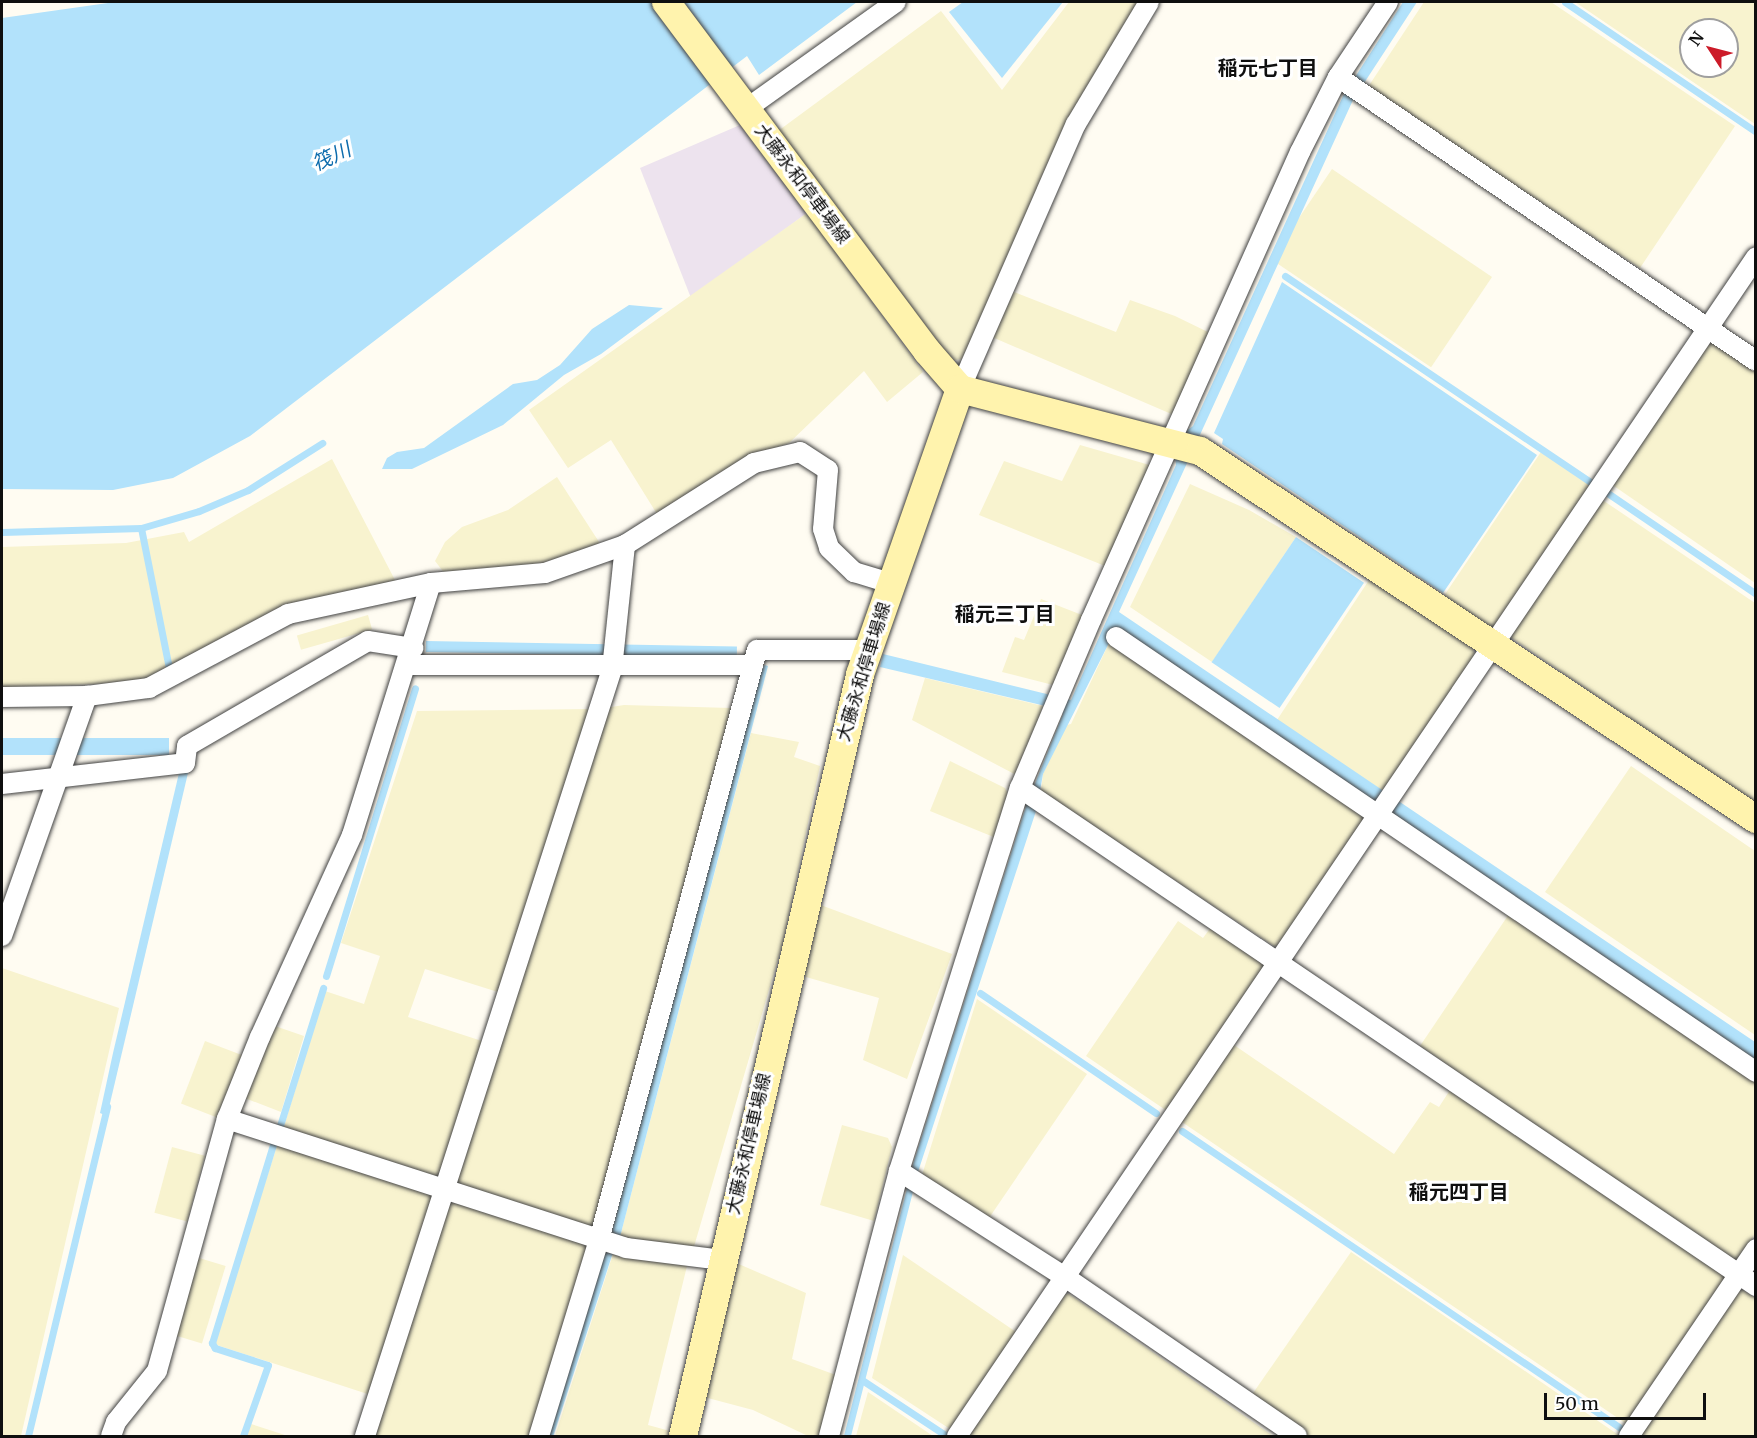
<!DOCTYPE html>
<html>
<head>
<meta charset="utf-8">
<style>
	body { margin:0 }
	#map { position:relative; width:1757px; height:1438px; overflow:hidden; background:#fffcf2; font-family:Merriweather,"Noto Sans JP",serif }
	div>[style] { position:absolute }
	.industrial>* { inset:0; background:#ede3ee }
	.farmland>* { inset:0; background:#f8f3cf; transform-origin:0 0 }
	.water>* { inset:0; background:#b2e2fb; transform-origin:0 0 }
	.stream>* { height:7px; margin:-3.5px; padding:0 3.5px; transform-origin:3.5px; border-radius:3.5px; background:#b2e2fb }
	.roads { filter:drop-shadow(0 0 2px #424242) drop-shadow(0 0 2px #424242) }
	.street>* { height:20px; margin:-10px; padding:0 10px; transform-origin:10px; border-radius:10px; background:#fff }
	.secondary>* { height:28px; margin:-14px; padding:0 14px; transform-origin:14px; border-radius:14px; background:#fff3ad }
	span { translate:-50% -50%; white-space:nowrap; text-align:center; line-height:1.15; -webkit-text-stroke:6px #fff; paint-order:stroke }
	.street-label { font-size:18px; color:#0f0f0f }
	.neighbourhood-label { font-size:20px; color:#0f0f0f; font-weight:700 }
	.water-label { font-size:20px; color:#0d6cad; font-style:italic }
	.frame { position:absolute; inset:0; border:3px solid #0f0f0f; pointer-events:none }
	.north { position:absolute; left:1679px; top:18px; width:60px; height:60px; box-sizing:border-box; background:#fff; border:2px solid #9f9f9f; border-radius:50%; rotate:306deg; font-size:16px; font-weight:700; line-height:24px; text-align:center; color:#0f0f0f }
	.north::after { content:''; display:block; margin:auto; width:21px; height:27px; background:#cc1b29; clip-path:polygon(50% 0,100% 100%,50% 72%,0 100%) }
	.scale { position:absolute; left:1544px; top:1393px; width:162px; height:27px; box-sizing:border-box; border:3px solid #0f0f0f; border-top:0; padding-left:8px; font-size:18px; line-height:21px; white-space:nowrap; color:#0f0f0f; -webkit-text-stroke:4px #fff; paint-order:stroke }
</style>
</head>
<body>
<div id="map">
	<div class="industrial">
		<div style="clip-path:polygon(740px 125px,807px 213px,691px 298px,640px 168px)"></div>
	</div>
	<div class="farmland">
		<div style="clip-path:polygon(1069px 2px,1138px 2px,1066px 126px,980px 332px,962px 359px,950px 361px,778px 131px,941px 11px,1002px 90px)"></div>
		<div style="clip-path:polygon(1424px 2px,1551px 2px,1735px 126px,1640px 268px,1368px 87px)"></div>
		<div style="clip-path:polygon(evenodd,1575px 2px,1755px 2px,1755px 124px,1575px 2px,1691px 30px,1727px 30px,1727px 66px,1691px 66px,1691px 30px)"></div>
		<div style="left:1332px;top:169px;width:193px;height:109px;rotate:34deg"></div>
		<div style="clip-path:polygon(807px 213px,923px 372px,887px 402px,864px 371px,789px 443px,766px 451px,657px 514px,611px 440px,568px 468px,529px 410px)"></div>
		<div style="clip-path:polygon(1014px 292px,1116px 332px,1130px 300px,1175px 316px,1212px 334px,1176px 416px,992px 337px)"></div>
		<div style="clip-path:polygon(1709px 341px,1716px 342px,1755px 369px,1755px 583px,1611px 484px)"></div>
		<div style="clip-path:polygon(1080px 445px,1153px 466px,1110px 568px,979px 515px,1004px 461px,1062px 481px)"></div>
		<div style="left:1541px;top:452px;width:60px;height:177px;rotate:34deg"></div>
		<div style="clip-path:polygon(332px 459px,396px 582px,287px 607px,174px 670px,140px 682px,2px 688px,2px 547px,126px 543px,184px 532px,189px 542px)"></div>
		<div style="clip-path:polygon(557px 477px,601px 545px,551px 566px,445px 574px,435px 561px,445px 542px,462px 527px,508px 510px)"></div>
		<div style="clip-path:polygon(1190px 484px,1249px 510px,1296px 537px,1212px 662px,1130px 607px)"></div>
		<div style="clip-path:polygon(1601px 499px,1755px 603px,1755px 803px,1512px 638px,1512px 631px)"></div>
		<div style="clip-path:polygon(1371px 577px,1472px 647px,1476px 659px,1384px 793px,1277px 720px)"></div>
		<div style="clip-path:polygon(1041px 599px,1082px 615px,1053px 685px,1002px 672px,1015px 637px,1024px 640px)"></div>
		<div style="left:368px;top:615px;width:15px;height:74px;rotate:74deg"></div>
		<div style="clip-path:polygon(1109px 643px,1370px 821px,1284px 945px,1274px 946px,1041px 791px,1043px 774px,1066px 725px,1071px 724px)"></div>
		<div style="clip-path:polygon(925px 678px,1043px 706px,1018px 776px,912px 720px)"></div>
		<div style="clip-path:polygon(624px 705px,731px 708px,597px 1227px,587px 1230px,455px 1182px,605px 708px)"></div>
		<div style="clip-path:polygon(591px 709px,501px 993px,425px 969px,408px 1017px,485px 1042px,442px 1178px,435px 1182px,282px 1133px,325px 991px,364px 1004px,380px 956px,341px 943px,417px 711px)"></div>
		<div style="clip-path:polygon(751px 733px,799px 742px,794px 757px,820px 766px,783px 942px,693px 1250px,620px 1237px)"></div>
		<div style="clip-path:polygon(950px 761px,1005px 788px,1009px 796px,996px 838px,930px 811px)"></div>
		<div style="clip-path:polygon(1631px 766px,1755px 851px,1755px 1035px,1545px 892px)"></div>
		<div style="clip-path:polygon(818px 904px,952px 954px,907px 1079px,863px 1060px,879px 998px,799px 975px)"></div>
		<div style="clip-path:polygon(1509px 914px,1755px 1079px,1755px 1234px,1737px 1262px,1731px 1262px,1420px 1046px)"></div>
		<div style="clip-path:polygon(1178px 921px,1203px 938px,1211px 927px,1263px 961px,1266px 968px,1167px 1111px,1086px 1056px)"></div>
		<div style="clip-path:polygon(2px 968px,119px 1008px,21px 1436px,2px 1436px)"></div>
		<div style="clip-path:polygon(977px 999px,1087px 1074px,989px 1218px,922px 1175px)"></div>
		<div style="clip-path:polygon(272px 1025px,304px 1036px,281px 1112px,242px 1097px)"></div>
		<div style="left:205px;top:1041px;width:40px;height:67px;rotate:21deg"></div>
		<div style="clip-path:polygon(1234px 1045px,1394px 1154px,1430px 1102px,1439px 1107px,1450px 1090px,1724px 1275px,1726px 1280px,1628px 1425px,1182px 1122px)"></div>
		<div style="clip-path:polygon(842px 1125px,888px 1138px,892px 1147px,874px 1221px,820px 1205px)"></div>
		<div style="left:278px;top:1143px;width:166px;height:211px;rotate:18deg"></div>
		<div style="left:172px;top:1147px;width:34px;height:68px;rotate:15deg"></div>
		<div style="clip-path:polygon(452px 1199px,586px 1242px,590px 1252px,533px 1436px,373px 1436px,446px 1205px)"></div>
		<div style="clip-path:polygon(1351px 1252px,1620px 1436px,1309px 1436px,1251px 1396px)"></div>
		<div style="clip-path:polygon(613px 1254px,688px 1262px,648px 1425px,670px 1431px,669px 1436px,555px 1436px)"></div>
		<div style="clip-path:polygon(903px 1255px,1019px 1334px,953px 1431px,872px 1378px)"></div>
		<div style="left:196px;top:1257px;width:31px;height:81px;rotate:17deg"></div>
		<div style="clip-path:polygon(734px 1262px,806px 1293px,792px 1359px,836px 1375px,822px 1436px,808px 1436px,753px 1410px,704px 1397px)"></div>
		<div style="clip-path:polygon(1743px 1290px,1755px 1298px,1755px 1436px,1644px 1436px,1639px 1433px,1735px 1291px)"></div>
		<div style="clip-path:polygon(1064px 1294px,1069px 1294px,1273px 1436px,967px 1436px)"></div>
		<div style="clip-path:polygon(868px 1392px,933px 1436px,856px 1436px)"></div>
		<div style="clip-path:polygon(251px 1424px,288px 1436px,246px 1436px)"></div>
	</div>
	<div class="water">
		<div style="clip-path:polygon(115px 2px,857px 2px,759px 75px,747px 56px,250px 436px,173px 478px,113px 490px,2px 489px,2px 18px)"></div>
		<div style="clip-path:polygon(963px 2px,1063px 2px,1002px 78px,949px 12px)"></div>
		<div style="clip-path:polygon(1403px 2px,1417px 2px,1353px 100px,1119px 612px,1755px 1042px,1755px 1060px,1109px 643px,1043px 774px,1037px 808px,918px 1172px,851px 1436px,844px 1436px,914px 1161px,1026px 806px,1063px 714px,1058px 709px,880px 667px,883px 654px,1071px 700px,1176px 465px,1175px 454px,1185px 432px,1193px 426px,1343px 96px)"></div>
		<div style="clip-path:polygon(1282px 282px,1537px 455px,1443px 593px,1222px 444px,1223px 439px,1214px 433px)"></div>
		<div style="clip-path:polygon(629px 305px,663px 308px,601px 354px,564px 375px,503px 425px,412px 469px,382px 469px,387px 458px,397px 452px,424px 448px,513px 384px,537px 380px,560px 365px,592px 329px)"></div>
		<div style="left:1296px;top:537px;width:82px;height:151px;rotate:34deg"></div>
		<div style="left:426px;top:641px;width:311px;height:11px;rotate:1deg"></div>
		<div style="clip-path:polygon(765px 665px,768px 666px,620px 1237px,611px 1235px,758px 672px)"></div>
		<div style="left:169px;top:738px;width:17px;height:168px;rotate:90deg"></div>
		<div style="clip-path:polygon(179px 773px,188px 773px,107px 1116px,100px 1113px,113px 1053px)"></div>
		<div style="left:604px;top:1251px;width:9px;height:194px;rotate:18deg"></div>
	</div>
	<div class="stream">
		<div style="left:1565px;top:2px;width:231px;rotate:34.2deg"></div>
		<div style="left:1285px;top:276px;width:370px;rotate:34deg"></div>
		<div style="left:1609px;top:494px;width:178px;rotate:34.2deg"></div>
		<div style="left:141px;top:528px;width:143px;rotate:78.7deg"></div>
		<div style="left:2px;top:532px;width:139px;rotate:-1.6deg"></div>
		<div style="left:141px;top:528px;width:60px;rotate:-16.3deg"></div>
		<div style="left:199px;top:511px;width:53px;rotate:-23.2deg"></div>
		<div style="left:248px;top:490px;width:88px;rotate:-32.4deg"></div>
		<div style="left:326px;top:976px;width:301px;rotate:-72.8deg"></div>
		<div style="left:980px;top:993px;width:213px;rotate:34.3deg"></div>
		<div style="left:1182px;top:1131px;width:528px;rotate:34.11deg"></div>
		<div style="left:278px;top:1132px;width:151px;rotate:-72.6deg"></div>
		<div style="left:862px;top:1380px;width:100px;rotate:33.5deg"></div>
		<div style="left:28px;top:1436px;width:339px;rotate:-76.5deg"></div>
		<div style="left:243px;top:1436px;width:75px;rotate:-70.6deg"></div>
		<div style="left:268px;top:1365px;width:56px;rotate:-162.2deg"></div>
		<div style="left:215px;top:1348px;width:6px;rotate:-121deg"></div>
		<div style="left:212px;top:1343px;width:210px;rotate:-72.9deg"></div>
	</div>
	<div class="roads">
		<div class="street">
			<div style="left:1338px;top:77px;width:505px;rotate:34.19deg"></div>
			<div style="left:746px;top:109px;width:184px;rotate:-35.5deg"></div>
			<div style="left:960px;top:389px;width:289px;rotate:-66.4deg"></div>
			<div style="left:1076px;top:124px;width:142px;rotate:-59.1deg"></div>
			<div style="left:1116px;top:637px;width:774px;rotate:34.2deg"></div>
			<div style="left:408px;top:665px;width:345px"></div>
			<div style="left:2px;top:697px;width:85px;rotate:-0.7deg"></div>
			<div style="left:87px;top:696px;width:63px;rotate:-7.4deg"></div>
			<div style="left:149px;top:688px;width:157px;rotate:-28deg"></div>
			<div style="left:288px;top:614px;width:146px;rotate:-12.2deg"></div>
			<div style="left:431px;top:583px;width:114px;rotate:-5deg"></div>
			<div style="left:545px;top:573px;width:85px;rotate:-19.3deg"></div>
			<div style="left:625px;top:545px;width:153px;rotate:-32.4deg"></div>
			<div style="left:754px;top:463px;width:47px;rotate:-13.4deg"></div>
			<div style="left:800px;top:452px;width:33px;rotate:33deg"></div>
			<div style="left:828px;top:470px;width:59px;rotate:94.8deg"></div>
			<div style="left:823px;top:529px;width:20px;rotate:72deg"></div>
			<div style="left:829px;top:548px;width:35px;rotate:44deg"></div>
			<div style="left:854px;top:572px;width:39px;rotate:17deg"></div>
			<div style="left:2px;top:784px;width:184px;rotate:-6.5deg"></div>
			<div style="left:185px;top:763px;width:17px;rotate:-83deg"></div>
			<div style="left:187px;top:746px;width:209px;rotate:-30.1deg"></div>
			<div style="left:368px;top:641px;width:46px;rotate:8.8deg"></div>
			<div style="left:1020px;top:788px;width:889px;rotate:34.08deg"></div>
			<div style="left:2px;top:936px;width:255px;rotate:-70.5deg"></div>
			<div style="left:227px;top:1119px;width:419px;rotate:17.9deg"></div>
			<div style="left:626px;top:1248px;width:97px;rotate:7.1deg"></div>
			<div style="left:899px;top:1171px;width:197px;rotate:32.6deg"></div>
			<div style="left:1065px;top:1277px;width:281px;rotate:34.4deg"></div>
			<div style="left:111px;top:1436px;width:15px;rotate:-70deg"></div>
			<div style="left:116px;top:1422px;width:65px;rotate:-51.2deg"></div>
			<div style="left:157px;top:1371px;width:262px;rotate:-74.5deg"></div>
			<div style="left:227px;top:1119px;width:88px;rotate:-68.1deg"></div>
			<div style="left:260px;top:1037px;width:222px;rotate:-65.5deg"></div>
			<div style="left:352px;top:835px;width:264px;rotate:-72.6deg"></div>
			<div style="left:365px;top:1436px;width:806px;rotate:-72.15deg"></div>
			<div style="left:612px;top:669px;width:125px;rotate:-84deg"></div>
			<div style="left:539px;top:1436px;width:205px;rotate:-73deg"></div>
			<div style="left:599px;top:1240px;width:611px;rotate:-75.01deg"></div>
			<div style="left:757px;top:650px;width:111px"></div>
			<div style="left:829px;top:1436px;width:274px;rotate:-75.2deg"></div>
			<div style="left:899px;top:1171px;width:402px;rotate:-72.5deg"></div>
			<div style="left:1020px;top:788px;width:182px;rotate:-67.1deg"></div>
			<div style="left:1091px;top:620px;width:513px;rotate:-65.94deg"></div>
			<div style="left:1300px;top:152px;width:84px;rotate:-63.1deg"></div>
			<div style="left:1338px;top:77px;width:90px;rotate:-56.3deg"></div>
			<div style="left:957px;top:1436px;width:1424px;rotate:-55.87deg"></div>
			<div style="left:1629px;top:1436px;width:226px;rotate:-55.8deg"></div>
		</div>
		<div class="secondary">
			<div style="left:666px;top:2px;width:436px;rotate:53.2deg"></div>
			<div style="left:927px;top:351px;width:50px;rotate:49deg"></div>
			<div style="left:960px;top:389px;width:303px;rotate:109.3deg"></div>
			<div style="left:860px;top:675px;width:781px;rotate:103.09deg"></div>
			<div style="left:960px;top:389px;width:248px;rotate:14.5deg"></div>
			<div style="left:1200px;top:451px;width:667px;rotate:33.5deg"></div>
		</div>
	</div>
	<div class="street-label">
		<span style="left:802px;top:184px;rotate:53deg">大藤永和停車場線</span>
		<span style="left:864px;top:672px;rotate:-73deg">大藤永和停車場線</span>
		<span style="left:749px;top:1144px;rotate:-77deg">大藤永和停車場線</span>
	</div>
	<div class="neighbourhood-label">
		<span style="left:1268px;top:67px">稲元七丁目</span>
		<span style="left:1005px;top:613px">稲元三丁目</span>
		<span style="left:1459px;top:1191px">稲元四丁目</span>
	</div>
	<div class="water-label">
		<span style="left:331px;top:156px;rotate:-25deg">筏川</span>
	</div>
	<div class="frame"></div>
	<div class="north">N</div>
	<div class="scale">50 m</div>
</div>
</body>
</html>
